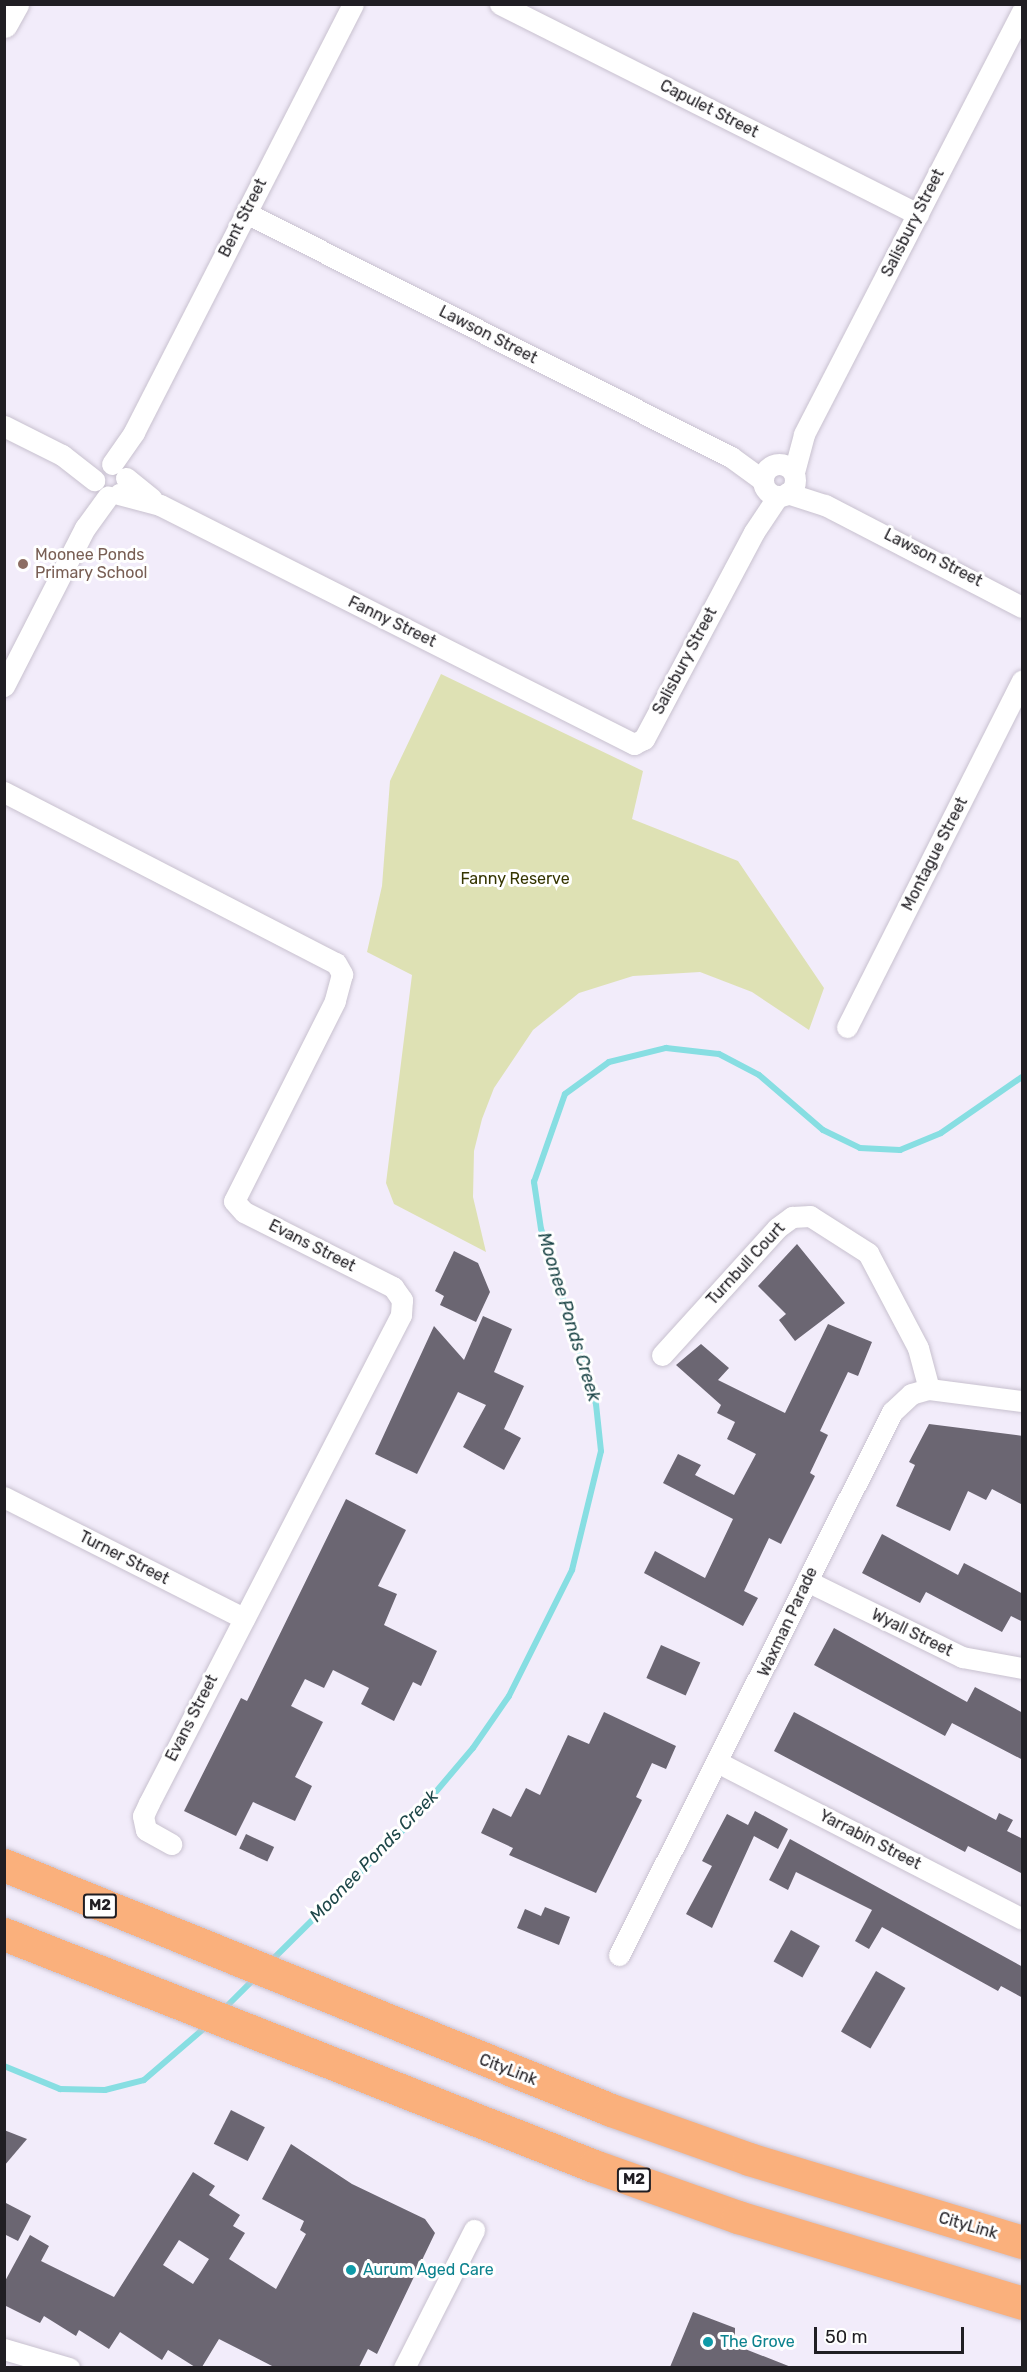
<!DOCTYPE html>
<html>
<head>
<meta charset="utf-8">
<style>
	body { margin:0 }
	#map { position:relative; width:1027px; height:2372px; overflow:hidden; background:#f2ecfa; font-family:Rubik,sans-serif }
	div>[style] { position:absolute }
	.green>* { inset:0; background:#dee1b4 }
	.stream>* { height:6px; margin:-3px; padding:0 3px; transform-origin:3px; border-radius:3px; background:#87dee2 }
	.building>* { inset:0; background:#6b6672; transform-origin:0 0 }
	.roads { filter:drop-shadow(0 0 2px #c8c1cf) drop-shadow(0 0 2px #c8c1cf) }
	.minor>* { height:21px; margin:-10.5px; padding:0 10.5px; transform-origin:10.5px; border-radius:10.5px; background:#fff }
	.minor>.ring { margin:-10.5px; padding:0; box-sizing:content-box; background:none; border:21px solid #fff; border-radius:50% }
	.tertiary>* { height:27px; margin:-13.5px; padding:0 13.5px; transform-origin:13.5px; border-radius:13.5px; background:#fff }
	.motorway>* { height:33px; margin:-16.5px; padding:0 16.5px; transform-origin:16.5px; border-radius:16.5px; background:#fab07c }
	.dots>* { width:16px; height:16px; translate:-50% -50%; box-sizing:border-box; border:3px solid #fff; border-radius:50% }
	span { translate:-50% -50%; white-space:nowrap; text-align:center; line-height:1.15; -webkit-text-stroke:6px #fff; paint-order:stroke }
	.shield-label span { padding:2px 4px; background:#fff; border:2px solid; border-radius:4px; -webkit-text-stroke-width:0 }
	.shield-label { font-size:15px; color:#201e23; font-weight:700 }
	.street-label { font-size:16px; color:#201e23 }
	.education-label { font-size:16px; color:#785e54 }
	.left { translate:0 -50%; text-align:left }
	.park-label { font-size:16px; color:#353501 }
	.culture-label { font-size:16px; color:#0d838f }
	.water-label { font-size:18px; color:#1d4648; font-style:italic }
	.frame { position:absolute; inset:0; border:6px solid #201e23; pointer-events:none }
	.scale { position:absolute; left:814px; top:2327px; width:150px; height:27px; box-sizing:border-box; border:3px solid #201e23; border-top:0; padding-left:8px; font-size:18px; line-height:21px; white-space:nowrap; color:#201e23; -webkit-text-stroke:4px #fff; paint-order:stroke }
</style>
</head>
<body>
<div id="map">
	<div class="green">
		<div style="clip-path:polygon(441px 674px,643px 771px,632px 819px,738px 861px,824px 988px,809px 1030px,752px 992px,700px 972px,633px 976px,579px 993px,533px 1030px,494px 1088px,482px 1119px,474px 1151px,473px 1197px,486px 1252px,394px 1204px,386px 1183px,412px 975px,367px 952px,382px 886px,390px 781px)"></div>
	</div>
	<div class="stream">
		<div style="left:270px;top:1962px;width:193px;rotate:-44.8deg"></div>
		<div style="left:407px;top:1826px;width:102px;rotate:-49.8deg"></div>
		<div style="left:473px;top:1748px;width:63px;rotate:-55.3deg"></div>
		<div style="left:509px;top:1696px;width:141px;rotate:-63.4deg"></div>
		<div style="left:572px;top:1570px;width:122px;rotate:-76.3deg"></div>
		<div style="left:601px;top:1451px;width:47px;rotate:-96.1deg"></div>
		<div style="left:596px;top:1404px;width:183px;rotate:-107.4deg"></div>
		<div style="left:541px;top:1229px;width:48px;rotate:-98.5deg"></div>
		<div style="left:534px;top:1182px;width:93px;rotate:-70.6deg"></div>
		<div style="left:565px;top:1094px;width:54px;rotate:-36deg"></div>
		<div style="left:609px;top:1062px;width:59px;rotate:-13.8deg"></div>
		<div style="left:666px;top:1048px;width:53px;rotate:6.5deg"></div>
		<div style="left:719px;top:1054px;width:45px;rotate:27.7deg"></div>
		<div style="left:759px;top:1075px;width:84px;rotate:40.7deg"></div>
		<div style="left:823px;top:1130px;width:41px;rotate:25.9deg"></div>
		<div style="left:860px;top:1148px;width:40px;rotate:2.9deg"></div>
		<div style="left:900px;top:1150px;width:44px;rotate:-22.5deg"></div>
		<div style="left:941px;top:1133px;width:98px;rotate:-34.7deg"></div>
		<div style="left:224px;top:2009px;width:44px;rotate:-45deg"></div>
		<div style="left:4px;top:2066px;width:61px;rotate:22.3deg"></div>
		<div style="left:60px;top:2089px;width:45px;rotate:1.3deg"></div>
		<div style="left:105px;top:2090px;width:40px;rotate:-14.4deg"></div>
		<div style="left:144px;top:2080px;width:84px;rotate:-40.7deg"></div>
	</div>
	<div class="building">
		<div style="clip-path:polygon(797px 1244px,845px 1303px,795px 1341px,779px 1320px,786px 1314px,758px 1286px)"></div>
		<div style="clip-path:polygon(454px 1251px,478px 1263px,490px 1292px,476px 1322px,440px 1305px,444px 1296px,435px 1291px)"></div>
		<div style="clip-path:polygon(483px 1316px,512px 1329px,494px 1372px,524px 1386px,504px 1429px,521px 1438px,504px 1470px,463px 1447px,486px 1405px,458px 1392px,417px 1474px,375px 1454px,434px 1326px,464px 1360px)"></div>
		<div style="clip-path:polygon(828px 1324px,872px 1342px,858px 1376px,848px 1372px,820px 1431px,828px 1435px,810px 1473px,815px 1476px,781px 1544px,769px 1538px,744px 1591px,758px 1598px,743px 1626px,644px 1573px,655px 1551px,705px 1578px,733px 1519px,663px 1483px,678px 1454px,701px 1465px,695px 1475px,734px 1495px,756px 1454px,727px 1439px,735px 1422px,717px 1413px,721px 1405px,676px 1365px,701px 1344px,729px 1368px,718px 1380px,785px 1413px)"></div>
		<div style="clip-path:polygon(929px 1424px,1023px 1436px,1023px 1505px,992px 1489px,986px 1500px,968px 1491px,950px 1531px,896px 1506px,915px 1465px,909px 1462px)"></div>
		<div style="clip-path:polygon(346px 1499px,406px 1530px,378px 1586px,397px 1594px,384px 1625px,437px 1651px,421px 1686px,413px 1682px,394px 1721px,361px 1704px,369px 1688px,333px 1670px,324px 1688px,305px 1679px,291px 1706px,323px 1722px,295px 1777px,312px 1786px,295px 1821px,253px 1802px,236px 1836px,184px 1811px,241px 1698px,247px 1701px)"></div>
		<div style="clip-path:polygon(882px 1534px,958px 1575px,964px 1563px,1023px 1594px,1023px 1622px,1011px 1616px,1002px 1632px,926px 1592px,920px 1603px,862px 1573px)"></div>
		<div style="clip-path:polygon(834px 1628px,967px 1702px,975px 1687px,1023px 1713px,1023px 1760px,952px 1723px,945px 1736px,814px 1665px)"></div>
		<div style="left:661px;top:1645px;width:43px;height:36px;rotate:24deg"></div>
		<div style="clip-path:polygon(604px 1712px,676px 1746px,666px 1769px,652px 1763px,636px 1797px,642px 1800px,596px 1893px,509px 1855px,513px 1848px,481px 1833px,493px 1808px,511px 1817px,526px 1788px,540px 1795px,568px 1735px,589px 1744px)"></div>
		<div style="clip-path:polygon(794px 1712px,996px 1820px,999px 1813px,1013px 1820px,1007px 1831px,1023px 1839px,1023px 1874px,968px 1846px,965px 1852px,774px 1751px)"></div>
		<div style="clip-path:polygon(755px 1811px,788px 1829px,778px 1849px,754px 1836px,712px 1928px,686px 1914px,712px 1866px,702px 1861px,727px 1814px,748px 1825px)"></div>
		<div style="left:246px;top:1834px;width:31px;height:16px;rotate:25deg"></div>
		<div style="clip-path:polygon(790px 1839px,1023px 1967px,1023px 1998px,1001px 1986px,998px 1991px,882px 1927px,869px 1949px,855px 1941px,872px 1910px,796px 1872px,788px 1890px,769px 1880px)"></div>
		<div style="clip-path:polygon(545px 1907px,570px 1917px,559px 1945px,517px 1928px,525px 1909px,541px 1916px)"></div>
		<div style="left:791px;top:1930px;width:33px;height:36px;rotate:29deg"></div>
		<div style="left:876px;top:1971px;width:34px;height:70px;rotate:30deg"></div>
		<div style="left:231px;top:2110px;width:38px;height:38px;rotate:27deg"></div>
		<div style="clip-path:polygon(4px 2130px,27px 2139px,4px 2166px)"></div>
		<div style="clip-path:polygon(evenodd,291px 2144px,352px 2184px,425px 2219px,435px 2233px,377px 2354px,368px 2349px,359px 2367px,274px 2367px,219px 2339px,202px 2367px,195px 2367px,168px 2350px,162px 2360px,120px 2332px,109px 2349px,79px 2330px,76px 2336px,44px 2316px,40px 2323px,4px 2305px,4px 2283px,30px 2235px,49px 2246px,41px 2261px,114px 2297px,193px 2172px,215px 2186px,209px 2195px,240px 2215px,233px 2226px,245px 2233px,229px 2259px,276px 2289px,306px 2234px,300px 2230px,304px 2221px,262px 2199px,291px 2144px,179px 2240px,209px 2259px,193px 2284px,163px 2265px,179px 2240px)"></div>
		<div style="clip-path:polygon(4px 2202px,31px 2216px,18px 2241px,4px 2234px)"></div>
		<div style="clip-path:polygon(693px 2312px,735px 2328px,735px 2345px,791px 2367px,670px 2367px)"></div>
	</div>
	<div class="roads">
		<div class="minor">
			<div style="left:500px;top:4px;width:468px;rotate:26.7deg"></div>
			<div style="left:246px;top:213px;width:543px;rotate:26.71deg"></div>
			<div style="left:731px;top:457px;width:39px;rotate:36deg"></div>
			<div style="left:4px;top:426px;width:65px;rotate:26.6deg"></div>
			<div style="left:62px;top:455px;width:41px;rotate:38deg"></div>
			<div class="ring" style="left:763px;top:464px;width:11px;height:11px"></div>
			<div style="left:112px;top:464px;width:39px;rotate:-55deg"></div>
			<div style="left:134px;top:432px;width:481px;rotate:-62.9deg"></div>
			<div style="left:794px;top:472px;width:39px;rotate:-75deg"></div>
			<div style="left:804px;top:434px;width:475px;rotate:-62.7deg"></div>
			<div style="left:126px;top:478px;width:33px;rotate:39deg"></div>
			<div style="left:787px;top:493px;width:40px;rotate:18deg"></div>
			<div style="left:825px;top:505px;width:222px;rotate:27.4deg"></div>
			<div style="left:119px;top:494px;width:42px;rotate:15deg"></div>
			<div style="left:160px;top:505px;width:531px;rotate:26.76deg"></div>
			<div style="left:634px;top:744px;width:11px;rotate:-27deg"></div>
			<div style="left:644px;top:739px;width:234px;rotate:-62deg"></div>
			<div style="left:754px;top:532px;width:43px;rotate:-56.3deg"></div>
			<div style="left:4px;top:686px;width:178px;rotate:-62.9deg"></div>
			<div style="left:85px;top:528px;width:39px;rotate:-54deg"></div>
			<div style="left:4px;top:792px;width:373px;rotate:27.3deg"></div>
			<div style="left:336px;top:963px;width:13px;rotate:61deg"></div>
			<div style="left:342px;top:974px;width:28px;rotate:105deg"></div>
			<div style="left:335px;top:1001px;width:224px;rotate:116.8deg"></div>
			<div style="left:234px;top:1201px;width:15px;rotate:48deg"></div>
			<div style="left:244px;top:1212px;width:167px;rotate:26.7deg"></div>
			<div style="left:393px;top:1287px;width:16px;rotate:55deg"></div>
			<div style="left:402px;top:1300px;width:15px;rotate:94deg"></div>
			<div style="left:401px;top:1315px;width:549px;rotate:117.31deg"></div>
			<div style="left:149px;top:1803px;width:14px;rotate:115deg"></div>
			<div style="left:143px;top:1816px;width:14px;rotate:78deg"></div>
			<div style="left:146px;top:1830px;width:29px;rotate:29deg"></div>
			<div style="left:847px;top:1027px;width:388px;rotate:-63.2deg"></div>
			<div style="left:662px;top:1355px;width:171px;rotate:-47.8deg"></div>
			<div style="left:777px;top:1228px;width:19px;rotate:-36deg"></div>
			<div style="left:792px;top:1217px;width:18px;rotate:-3deg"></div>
			<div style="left:810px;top:1216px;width:69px;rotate:32.5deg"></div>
			<div style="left:868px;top:1253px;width:107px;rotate:62.2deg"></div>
			<div style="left:918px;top:1348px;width:42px;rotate:75deg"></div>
			<div style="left:4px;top:1497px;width:269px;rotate:26.8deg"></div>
			<div style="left:807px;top:1581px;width:173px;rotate:26.1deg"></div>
			<div style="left:962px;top:1657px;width:61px;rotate:10.4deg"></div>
			<div style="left:717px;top:1762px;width:343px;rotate:27.2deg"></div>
			<div style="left:619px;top:1955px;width:608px;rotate:-63.31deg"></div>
			<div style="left:892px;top:1412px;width:26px;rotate:-43deg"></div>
			<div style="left:911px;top:1394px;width:19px;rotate:-16deg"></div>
			<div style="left:929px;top:1389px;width:94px;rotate:7.4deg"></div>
			<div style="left:4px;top:2349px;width:68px;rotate:16.3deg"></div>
			<div style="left:404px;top:2368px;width:155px;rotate:-63.1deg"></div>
		</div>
		<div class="tertiary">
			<div style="left:4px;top:24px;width:23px;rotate:-61deg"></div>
		</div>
		<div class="motorway">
			<div style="left:4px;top:1865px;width:655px;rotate:21.98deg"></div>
			<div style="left:611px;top:2110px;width:146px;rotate:19.5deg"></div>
			<div style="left:749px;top:2159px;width:285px;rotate:16.9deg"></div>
			<div style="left:4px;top:1934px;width:634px;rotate:21.47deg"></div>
			<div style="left:594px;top:2166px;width:153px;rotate:19.5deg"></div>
			<div style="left:738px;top:2217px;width:297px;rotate:16.8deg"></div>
		</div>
	</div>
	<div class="dots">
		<div style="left:23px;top:564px;background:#8d6e63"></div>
		<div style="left:351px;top:2270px;background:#0f9aa8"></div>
		<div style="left:708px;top:2342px;background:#0f9aa8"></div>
	</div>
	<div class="shield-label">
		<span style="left:100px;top:1906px">M2</span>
		<span style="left:634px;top:2180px">M2</span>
	</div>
	<div class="street-label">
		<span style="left:709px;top:109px;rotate:27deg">Capulet Street</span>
		<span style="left:243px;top:218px;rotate:-63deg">Bent Street</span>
		<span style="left:913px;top:223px;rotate:-63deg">Salisbury Street</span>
		<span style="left:488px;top:335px;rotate:27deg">Lawson Street</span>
		<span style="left:933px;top:558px;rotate:27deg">Lawson Street</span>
		<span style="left:392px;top:622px;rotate:26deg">Fanny Street</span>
		<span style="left:685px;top:661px;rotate:-62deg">Salisbury Street</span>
		<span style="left:935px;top:854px;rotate:-63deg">Montague Street</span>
		<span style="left:312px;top:1246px;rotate:27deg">Evans Street</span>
		<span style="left:746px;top:1264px;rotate:-47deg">Turnbull Court</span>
		<span style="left:124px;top:1558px;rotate:27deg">Turner Street</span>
		<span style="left:788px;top:1622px;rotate:-65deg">Waxman Parade</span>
		<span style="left:912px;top:1633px;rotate:26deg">Wyall Street</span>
		<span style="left:192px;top:1718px;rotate:-63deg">Evans Street</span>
		<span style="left:870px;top:1840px;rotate:27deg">Yarrabin Street</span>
		<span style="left:508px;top:2070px;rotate:21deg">CityLink</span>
		<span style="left:968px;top:2226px;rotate:16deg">CityLink</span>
	</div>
	<div class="education-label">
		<span class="left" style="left:35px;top:564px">Moonee Ponds<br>Primary School</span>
	</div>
	<div class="park-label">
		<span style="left:515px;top:879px">Fanny Reserve</span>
	</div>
	<div class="culture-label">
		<span class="left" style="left:363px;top:2270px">Aurum Aged Care</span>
		<span class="left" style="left:720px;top:2342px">The Grove</span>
	</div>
	<div class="water-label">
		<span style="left:569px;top:1317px;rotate:73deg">Moonee Ponds Creek</span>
		<span style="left:374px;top:1856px;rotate:-46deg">Moonee Ponds Creek</span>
	</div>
	<div class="frame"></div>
	<div class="scale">50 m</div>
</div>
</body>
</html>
